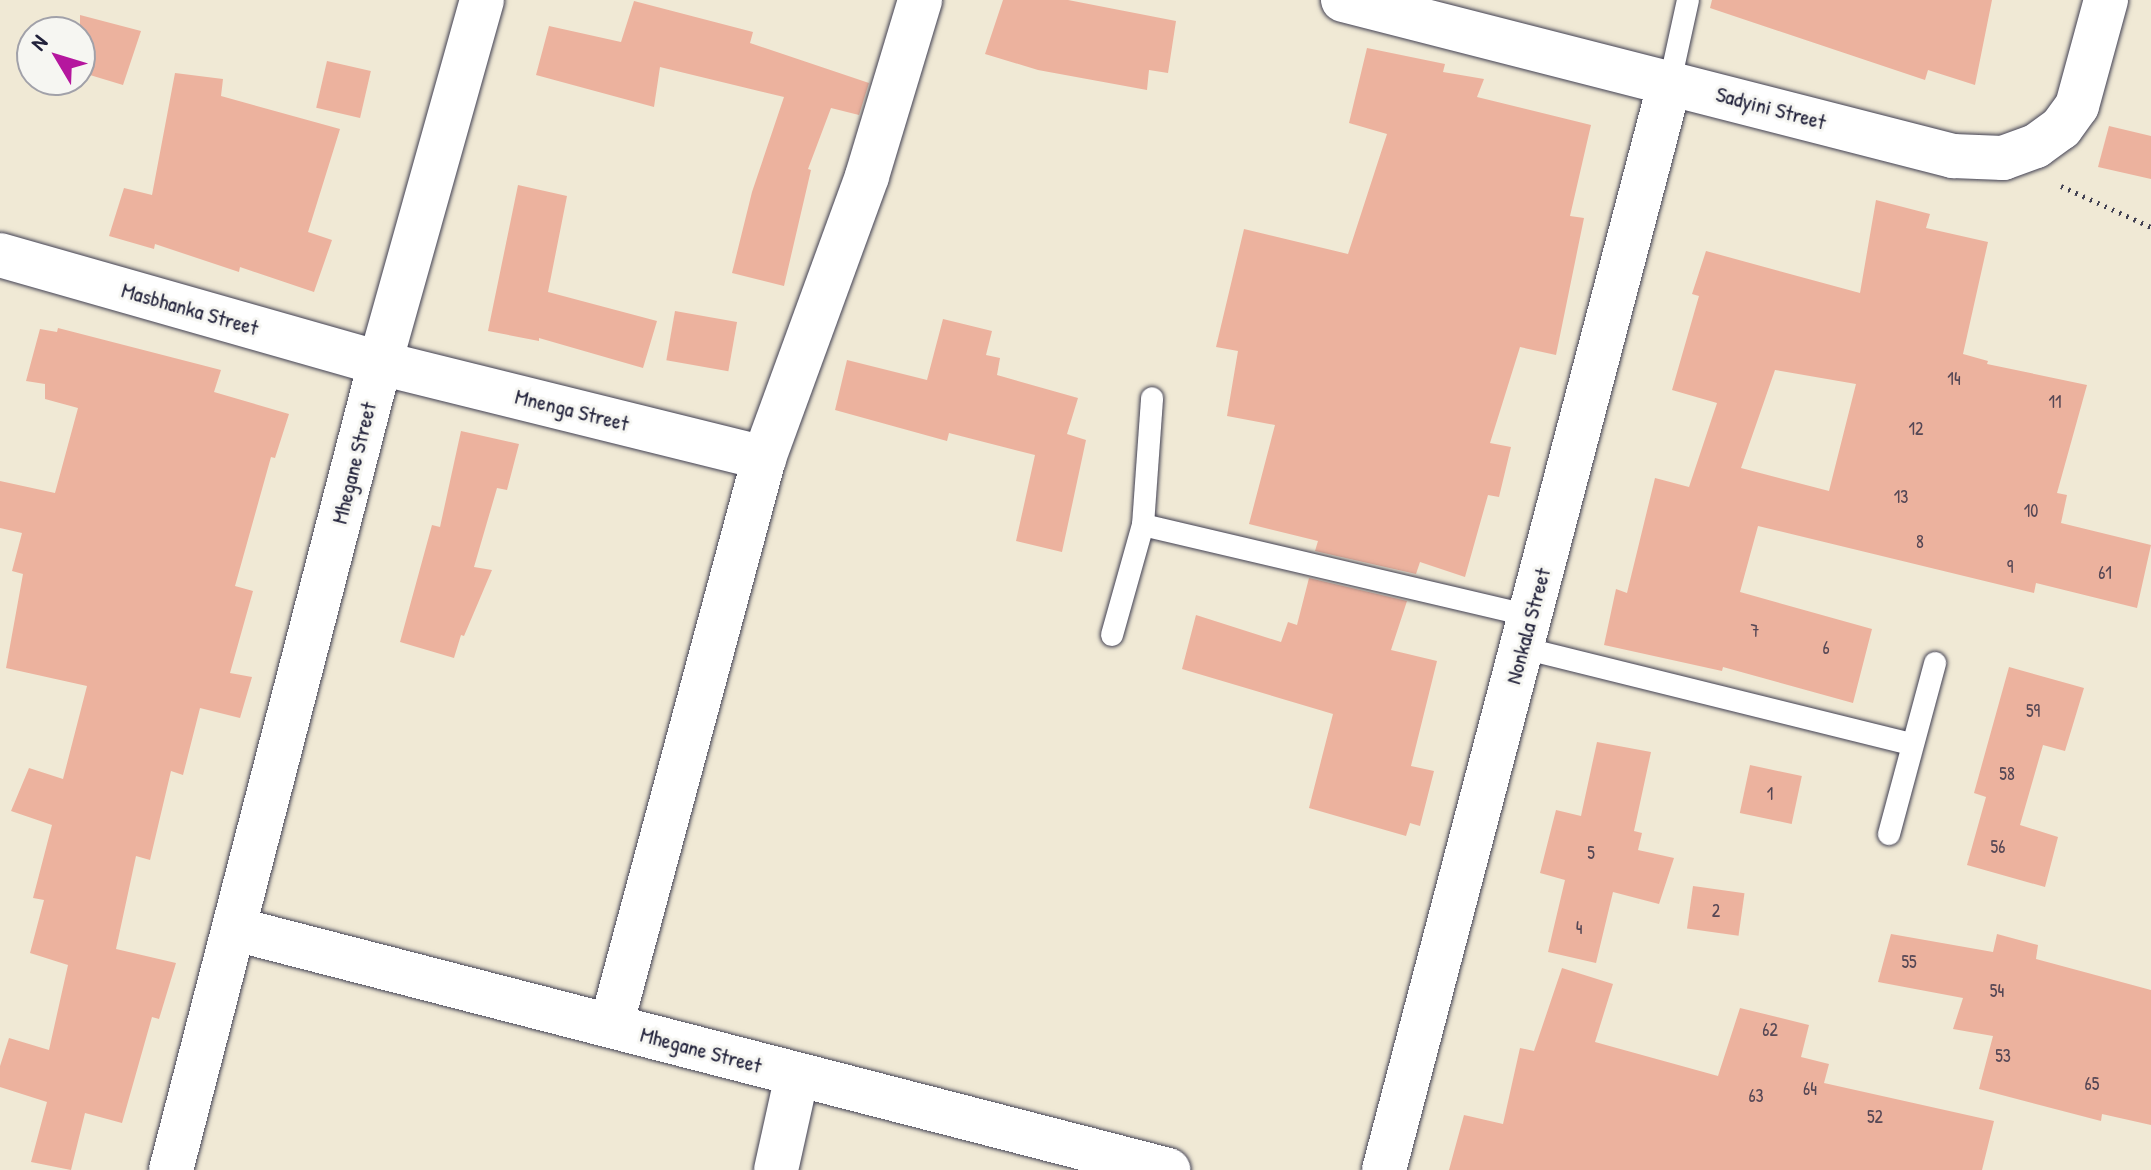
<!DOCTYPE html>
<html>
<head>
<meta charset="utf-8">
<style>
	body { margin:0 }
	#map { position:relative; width:2151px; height:1170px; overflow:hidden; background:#f0e9d5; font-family:"Patrick Hand",sans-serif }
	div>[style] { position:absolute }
	.building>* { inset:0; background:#ecb29e; transform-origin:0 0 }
	.path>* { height:5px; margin-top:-2.5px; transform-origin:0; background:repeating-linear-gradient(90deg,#414052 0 2px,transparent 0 8px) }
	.roads { filter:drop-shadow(0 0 2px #414052) drop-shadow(0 0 2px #414052) }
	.service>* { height:22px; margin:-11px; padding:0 11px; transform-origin:11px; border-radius:11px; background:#fff }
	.minor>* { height:44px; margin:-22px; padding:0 22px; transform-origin:22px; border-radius:22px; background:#fff }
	span { translate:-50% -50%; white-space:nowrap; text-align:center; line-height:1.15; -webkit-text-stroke:6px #f6f6f2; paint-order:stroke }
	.number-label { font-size:18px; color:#544654 }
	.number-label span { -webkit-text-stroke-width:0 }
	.street-label { font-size:22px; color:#22223b }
	.north { position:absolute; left:16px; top:16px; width:80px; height:80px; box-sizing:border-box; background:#f6f6f2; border:2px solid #a1a1a9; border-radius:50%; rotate:308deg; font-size:22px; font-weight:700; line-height:32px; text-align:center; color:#22223b }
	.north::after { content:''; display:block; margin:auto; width:28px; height:36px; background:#b5179e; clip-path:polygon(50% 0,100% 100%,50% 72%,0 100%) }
</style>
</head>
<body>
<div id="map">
	<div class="building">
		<div style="clip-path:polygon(1003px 0,1068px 0,1176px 21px,1168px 73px,1149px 70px,1147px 90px,1038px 70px,985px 54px)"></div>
		<div style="clip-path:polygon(1712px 0,1992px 0,1975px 85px,1928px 70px,1925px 80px,1710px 8px)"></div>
		<div style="clip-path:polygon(634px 1px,753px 32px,750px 43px,869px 83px,859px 115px,831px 108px,808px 169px,811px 170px,784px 286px,732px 273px,752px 192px,784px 97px,660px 67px,654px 107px,536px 75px,549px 26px,621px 42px)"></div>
		<div style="clip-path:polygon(80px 15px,141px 31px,123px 85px,80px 72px)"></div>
		<div style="clip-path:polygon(1367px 48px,1445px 64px,1443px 72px,1484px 79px,1477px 97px,1591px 125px,1570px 216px,1584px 218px,1556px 355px,1520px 347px,1490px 443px,1511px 447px,1499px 497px,1488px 495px,1465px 577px,1420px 562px,1416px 574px,1315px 551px,1318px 541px,1249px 524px,1275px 425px,1227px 416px,1238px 351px,1216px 347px,1244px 229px,1348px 254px,1387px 134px,1349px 123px)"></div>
		<div style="left:327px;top:61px;width:45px;height:48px;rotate:13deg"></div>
		<div style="clip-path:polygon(175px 73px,223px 79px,221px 96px,340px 129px,308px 232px,332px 240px,314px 292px,240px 267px,239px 272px,155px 244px,154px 249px,109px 236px,124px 188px,152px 195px)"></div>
		<div style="clip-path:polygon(2109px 126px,2151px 136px,2151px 179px,2098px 167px)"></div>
		<div style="clip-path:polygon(518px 185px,567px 196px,548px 292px,657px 321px,643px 368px,539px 338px,539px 341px,488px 331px)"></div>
		<div style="clip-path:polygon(evenodd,1876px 200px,1930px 214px,1926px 228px,1988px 242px,1963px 354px,1988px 361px,1987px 364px,2087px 385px,2057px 493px,2067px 495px,2061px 523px,2151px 545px,2137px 608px,2036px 583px,2034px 593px,1758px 526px,1740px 592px,1872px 629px,1853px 703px,1723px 667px,1722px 671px,1604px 645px,1616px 589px,1627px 593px,1655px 478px,1689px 487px,1717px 403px,1672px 390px,1699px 296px,1692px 294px,1706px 251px,1860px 293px,1876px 200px,1775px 370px,1856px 384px,1829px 491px,1741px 468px,1775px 370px)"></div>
		<div style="left:675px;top:311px;width:63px;height:50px;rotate:10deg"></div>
		<div style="clip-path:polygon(943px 319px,992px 331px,986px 355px,1000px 358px,997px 375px,1078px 398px,1067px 434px,1086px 440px,1062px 552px,1016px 541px,1035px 455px,949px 433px,947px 441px,835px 410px,847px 360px,927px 380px)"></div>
		<div style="clip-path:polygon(58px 328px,221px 370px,214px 392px,289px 414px,275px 458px,271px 457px,235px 586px,253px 591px,230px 673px,252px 677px,240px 718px,200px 708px,183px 775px,171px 771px,150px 860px,136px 856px,116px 949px,176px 963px,159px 1019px,152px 1017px,122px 1123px,85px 1113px,71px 1170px,31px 1162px,47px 1102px,0 1087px,0 1066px,9px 1038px,49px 1050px,68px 965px,30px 953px,44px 900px,33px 898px,52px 825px,11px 811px,29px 768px,63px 779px,87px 686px,6px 668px,23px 574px,12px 571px,22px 533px,0 528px,0 481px,55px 493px,78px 408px,45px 399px,45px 384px,26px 381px,40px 329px,57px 332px)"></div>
		<div style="clip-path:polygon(461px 431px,519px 444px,507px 490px,497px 488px,474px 567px,492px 570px,464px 636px,461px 635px,454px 658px,400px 642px,432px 525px,440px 527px)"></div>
		<div style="clip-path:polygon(1309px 578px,1407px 601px,1391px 650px,1437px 661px,1411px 766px,1434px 771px,1420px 826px,1410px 823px,1406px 836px,1309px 808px,1333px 714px,1182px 669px,1196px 615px,1281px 642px,1288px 622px,1297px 625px)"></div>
		<div style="clip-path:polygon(2009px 667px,2084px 688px,2065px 751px,2043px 745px,2020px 825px,2058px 837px,2045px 887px,1967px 865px,1986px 797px,1974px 793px)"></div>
		<div style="clip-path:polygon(1597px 742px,1651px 752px,1634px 831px,1642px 833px,1638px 850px,1674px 858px,1659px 904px,1613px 892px,1596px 963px,1548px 952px,1565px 880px,1540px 873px,1556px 810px,1581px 816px)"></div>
		<div style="left:1750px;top:765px;width:53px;height:49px;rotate:12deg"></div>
		<div style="left:1693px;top:886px;width:52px;height:43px;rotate:8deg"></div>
		<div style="clip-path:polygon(1891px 934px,1993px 952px,1997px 934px,2038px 945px,2036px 959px,2151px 990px,2151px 1125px,2102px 1114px,2101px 1121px,1979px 1089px,1993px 1036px,1953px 1029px,1963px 998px,1878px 982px)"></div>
		<div style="clip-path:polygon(1562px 968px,1613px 984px,1595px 1042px,1718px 1076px,1740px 1008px,1809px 1025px,1801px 1057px,1829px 1064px,1824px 1083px,1994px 1121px,1982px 1170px,1449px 1170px,1464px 1115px,1503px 1124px,1520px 1048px,1534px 1051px)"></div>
	</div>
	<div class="path">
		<div style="left:2061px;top:186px;width:99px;rotate:24.5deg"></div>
	</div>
	<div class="roads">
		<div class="service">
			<div style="left:1670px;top:82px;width:84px;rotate:-77.6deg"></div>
			<div style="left:1143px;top:525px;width:400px;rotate:13.2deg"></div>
			<div style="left:1112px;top:635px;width:114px;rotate:-74.3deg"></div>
			<div style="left:1143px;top:525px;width:127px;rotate:-85.9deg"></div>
			<div style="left:1523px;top:648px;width:401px;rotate:13.9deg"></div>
			<div style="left:1889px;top:834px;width:177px;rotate:-74.9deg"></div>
		</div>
		<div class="minor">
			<div style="left:1343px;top:0;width:630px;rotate:14.35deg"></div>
			<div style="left:1953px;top:156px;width:50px;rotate:2.3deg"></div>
			<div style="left:2003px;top:158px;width:35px;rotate:-20deg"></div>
			<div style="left:2036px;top:146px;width:31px;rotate:-36deg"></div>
			<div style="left:2061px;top:128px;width:27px;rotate:-54deg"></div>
			<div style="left:2077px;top:106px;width:110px;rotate:-74.7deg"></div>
			<div style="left:0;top:255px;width:395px;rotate:15.9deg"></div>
			<div style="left:380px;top:363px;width:396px;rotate:13.9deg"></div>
			<div style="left:235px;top:929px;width:964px;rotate:14.48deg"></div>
			<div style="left:611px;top:1026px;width:588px;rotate:-74.92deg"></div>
			<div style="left:764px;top:458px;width:300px;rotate:-69.9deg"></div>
			<div style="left:867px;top:176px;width:184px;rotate:-73.2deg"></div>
			<div style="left:171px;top:1170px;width:834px;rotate:-75.48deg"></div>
			<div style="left:380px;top:363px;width:377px;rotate:-74.3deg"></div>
			<div style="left:776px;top:1170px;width:97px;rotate:-77.5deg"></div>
			<div style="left:1384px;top:1170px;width:1125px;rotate:-75.27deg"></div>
		</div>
	</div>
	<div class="number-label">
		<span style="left:1954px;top:379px">14</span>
		<span style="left:2055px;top:402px">11</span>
		<span style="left:1916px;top:429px">12</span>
		<span style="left:1901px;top:497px">13</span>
		<span style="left:2031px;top:511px">10</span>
		<span style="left:1920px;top:542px">8</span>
		<span style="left:2010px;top:567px">9</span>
		<span style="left:2105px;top:573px">61</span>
		<span style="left:1755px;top:631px">7</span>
		<span style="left:1826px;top:648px">6</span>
		<span style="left:2033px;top:711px">59</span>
		<span style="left:2007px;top:774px">58</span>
		<span style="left:1770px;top:794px">1</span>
		<span style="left:1998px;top:847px">56</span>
		<span style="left:1591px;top:853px">5</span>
		<span style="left:1716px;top:911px">2</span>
		<span style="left:1579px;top:928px">4</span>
		<span style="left:1909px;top:962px">55</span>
		<span style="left:1997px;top:991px">54</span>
		<span style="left:1770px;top:1030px">62</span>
		<span style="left:2003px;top:1056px">53</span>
		<span style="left:2092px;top:1084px">65</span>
		<span style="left:1810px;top:1089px">64</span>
		<span style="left:1756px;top:1096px">63</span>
		<span style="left:1875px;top:1117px">52</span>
	</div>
	<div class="street-label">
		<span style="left:1771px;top:108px;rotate:15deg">Sadyini Street</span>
		<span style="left:190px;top:309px;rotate:16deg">Masbhanka Street</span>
		<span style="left:572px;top:410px;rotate:14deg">Mnenga Street</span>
		<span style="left:354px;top:463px;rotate:-76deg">Mhegane Street</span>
		<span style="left:1528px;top:626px;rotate:-75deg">Nonkala Street</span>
		<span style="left:701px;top:1050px;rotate:15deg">Mhegane Street</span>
	</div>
	<div class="north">N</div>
</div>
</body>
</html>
